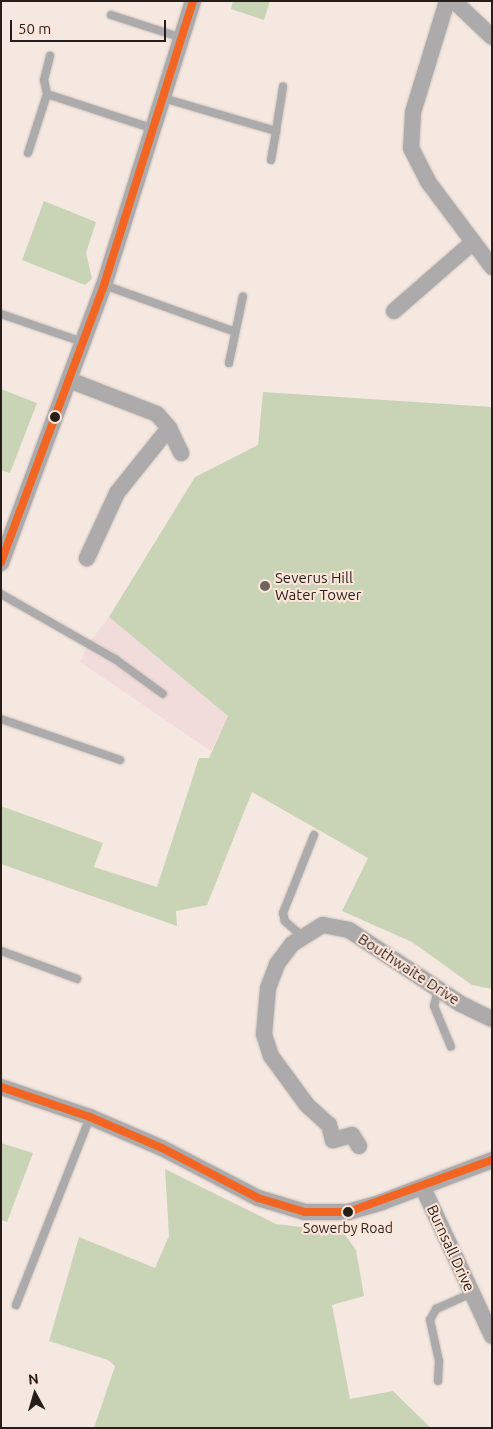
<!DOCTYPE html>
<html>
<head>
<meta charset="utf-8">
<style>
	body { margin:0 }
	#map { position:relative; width:493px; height:1429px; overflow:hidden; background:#f5e8e1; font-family:Ubuntu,sans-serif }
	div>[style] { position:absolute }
	.industrial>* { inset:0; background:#f1dcdb }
	.green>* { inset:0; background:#c8d4b5 }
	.roads { filter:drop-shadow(0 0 1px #cec4bf) drop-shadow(0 0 1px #cec4bf) }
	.service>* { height:8px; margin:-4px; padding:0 4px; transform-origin:4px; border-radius:4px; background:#acaaaa }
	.minor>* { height:16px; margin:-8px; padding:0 8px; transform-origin:8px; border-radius:8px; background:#acaaaa }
	.bus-1>* { height:8px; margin:-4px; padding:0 4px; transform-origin:4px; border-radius:4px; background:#f26522 }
	.dots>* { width:14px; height:14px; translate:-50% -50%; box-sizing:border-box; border:2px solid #fde6d9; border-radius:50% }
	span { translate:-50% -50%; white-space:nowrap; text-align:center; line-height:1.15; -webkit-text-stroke:4px #fde6d9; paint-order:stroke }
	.bus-label { font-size:14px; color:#271e1a }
	.poi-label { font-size:15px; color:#271e1a }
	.left { translate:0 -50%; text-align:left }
	.street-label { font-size:15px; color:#271e1a }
	.frame { position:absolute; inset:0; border:2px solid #271e1a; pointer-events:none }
	.north { position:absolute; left:10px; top:1369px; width:50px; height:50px; -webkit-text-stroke:4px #fde6d9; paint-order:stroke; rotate:354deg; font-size:14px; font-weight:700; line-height:20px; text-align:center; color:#271e1a }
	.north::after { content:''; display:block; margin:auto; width:18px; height:22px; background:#271e1a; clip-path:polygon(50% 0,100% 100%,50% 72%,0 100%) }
	.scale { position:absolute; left:10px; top:20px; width:156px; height:22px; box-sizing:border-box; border:2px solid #271e1a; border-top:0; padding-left:6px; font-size:15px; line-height:18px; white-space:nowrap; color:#271e1a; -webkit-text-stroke:4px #fde6d9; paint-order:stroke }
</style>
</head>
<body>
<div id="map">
	<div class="industrial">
		<div style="clip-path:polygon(109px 617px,228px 716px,211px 751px,80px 662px,88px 644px)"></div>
	</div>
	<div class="green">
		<div style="clip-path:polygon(233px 1px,270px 1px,264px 20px,231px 9px)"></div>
		<div style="clip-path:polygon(44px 201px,96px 222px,86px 253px,92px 279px,85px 285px,22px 260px)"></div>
		<div style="clip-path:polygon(1px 389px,37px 403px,10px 473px,1px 470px)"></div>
		<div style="clip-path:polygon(263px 392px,492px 407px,492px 989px,472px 985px,412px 942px,342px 911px,368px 858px,252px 792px,207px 905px,176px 911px,177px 926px,1px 864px,1px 806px,103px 843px,94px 867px,157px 887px,199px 758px,209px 758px,228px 716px,109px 617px,195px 477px,258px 445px)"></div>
		<div style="clip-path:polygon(1px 1143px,33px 1153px,7px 1222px,1px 1220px)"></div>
		<div style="clip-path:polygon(165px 1169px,276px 1224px,343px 1232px,356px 1250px,364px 1296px,332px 1305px,350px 1399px,393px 1391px,431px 1428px,94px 1428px,115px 1366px,108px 1360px,49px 1341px,79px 1237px,155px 1268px,169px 1236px)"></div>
	</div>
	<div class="roads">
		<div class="service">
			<div style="left:111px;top:15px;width:75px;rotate:17.9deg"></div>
			<div style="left:47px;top:94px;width:14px;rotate:-102deg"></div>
			<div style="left:44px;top:80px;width:25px;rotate:-76deg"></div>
			<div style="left:163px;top:98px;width:118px;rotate:16.3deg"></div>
			<div style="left:276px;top:131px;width:45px;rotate:-81deg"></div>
			<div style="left:28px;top:153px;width:62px;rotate:-72.1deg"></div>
			<div style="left:47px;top:94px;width:113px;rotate:18.1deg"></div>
			<div style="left:271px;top:160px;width:29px;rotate:-80deg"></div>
			<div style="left:104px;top:285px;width:139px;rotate:19.7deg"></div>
			<div style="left:1px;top:314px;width:87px;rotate:18.9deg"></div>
			<div style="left:229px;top:363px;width:68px;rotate:-78.2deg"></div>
			<div style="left:1px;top:594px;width:131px;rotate:29.7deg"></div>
			<div style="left:115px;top:659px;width:59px;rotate:36.1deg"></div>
			<div style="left:1px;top:719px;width:126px;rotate:19deg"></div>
			<div style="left:302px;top:936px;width:23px;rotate:-139deg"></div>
			<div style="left:285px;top:921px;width:8px;rotate:-104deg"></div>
			<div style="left:283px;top:913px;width:84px;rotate:-68.3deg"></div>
			<div style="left:1px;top:951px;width:81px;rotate:20.2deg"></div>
			<div style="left:438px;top:989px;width:17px;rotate:103deg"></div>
			<div style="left:434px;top:1006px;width:44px;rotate:67.5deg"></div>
			<div style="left:16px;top:1305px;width:202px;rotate:-68.5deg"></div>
			<div style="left:438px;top:1381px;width:20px;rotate:-87deg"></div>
			<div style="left:439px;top:1361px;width:42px;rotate:-102.4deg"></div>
			<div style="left:430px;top:1320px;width:13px;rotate:-61deg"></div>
			<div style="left:436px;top:1309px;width:39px;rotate:-24deg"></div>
		</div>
		<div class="minor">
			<div style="left:447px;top:1px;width:116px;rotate:107deg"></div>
			<div style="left:413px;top:112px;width:36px;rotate:93deg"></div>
			<div style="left:411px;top:148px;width:39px;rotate:63deg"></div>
			<div style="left:429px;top:183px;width:105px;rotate:53.1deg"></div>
			<div style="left:454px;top:1px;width:52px;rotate:43.5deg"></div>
			<div style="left:394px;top:311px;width:105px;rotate:-41.1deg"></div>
			<div style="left:69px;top:380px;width:94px;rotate:21.1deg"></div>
			<div style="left:157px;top:414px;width:18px;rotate:49deg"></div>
			<div style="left:169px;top:428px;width:83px;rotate:128.7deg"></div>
			<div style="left:117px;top:493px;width:72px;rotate:114.8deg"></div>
			<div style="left:169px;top:428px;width:28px;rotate:64deg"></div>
			<div style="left:1px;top:563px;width:296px;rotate:-69.7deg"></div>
			<div style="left:104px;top:285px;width:298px;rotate:-72.6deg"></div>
			<div style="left:1px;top:1087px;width:94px;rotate:18.6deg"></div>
			<div style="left:90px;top:1117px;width:78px;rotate:23.3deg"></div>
			<div style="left:162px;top:1148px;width:108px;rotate:27.5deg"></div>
			<div style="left:258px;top:1198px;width:49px;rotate:16.6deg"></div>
			<div style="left:305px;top:1212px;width:43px"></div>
			<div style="left:348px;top:1212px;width:35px;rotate:-16deg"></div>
			<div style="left:382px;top:1202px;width:118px;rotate:-20.9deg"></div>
			<div style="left:359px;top:1146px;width:13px;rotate:-122deg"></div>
			<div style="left:352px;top:1135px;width:20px;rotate:165deg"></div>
			<div style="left:333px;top:1140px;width:16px;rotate:-105deg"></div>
			<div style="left:329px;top:1125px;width:30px;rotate:-138deg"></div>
			<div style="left:307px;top:1105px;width:61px;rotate:-126.3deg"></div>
			<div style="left:271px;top:1056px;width:23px;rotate:-108deg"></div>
			<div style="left:264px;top:1034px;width:46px;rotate:-85deg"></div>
			<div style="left:268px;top:988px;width:26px;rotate:-69deg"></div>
			<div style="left:277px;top:964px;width:25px;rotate:-53deg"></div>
			<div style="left:292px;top:944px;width:36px;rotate:-32deg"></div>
			<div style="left:323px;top:925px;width:26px;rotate:11deg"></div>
			<div style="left:349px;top:930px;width:134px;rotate:33.5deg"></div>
			<div style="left:461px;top:1004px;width:34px;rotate:26deg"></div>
			<div style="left:423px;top:1188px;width:163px;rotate:65deg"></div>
		</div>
	</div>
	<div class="bus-1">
		<div style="left:1px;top:562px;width:296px;rotate:-69.6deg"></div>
		<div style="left:104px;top:285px;width:298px;rotate:-72.6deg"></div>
		<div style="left:1px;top:1087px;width:94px;rotate:18.6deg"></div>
		<div style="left:90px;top:1117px;width:78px;rotate:23.3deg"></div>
		<div style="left:162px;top:1148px;width:108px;rotate:27.5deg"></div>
		<div style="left:258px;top:1198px;width:49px;rotate:16.6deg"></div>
		<div style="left:305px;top:1212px;width:43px"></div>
		<div style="left:348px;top:1212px;width:153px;rotate:-19.9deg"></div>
	</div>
	<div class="dots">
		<div style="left:55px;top:417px;background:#271e1a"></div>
		<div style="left:265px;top:586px;background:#6f6560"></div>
		<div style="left:348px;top:1212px;background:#271e1a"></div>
	</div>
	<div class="bus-label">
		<span style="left:348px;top:1228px">Sowerby Road</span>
	</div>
	<div class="poi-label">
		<span class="left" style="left:275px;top:586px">Severus Hill<br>Water Tower</span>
	</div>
	<div class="street-label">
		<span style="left:409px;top:969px;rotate:33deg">Bouthwaite Drive</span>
		<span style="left:451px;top:1248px;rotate:65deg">Burnsall Drive</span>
	</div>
	<div class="frame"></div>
	<div class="north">N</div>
	<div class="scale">50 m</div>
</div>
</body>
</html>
